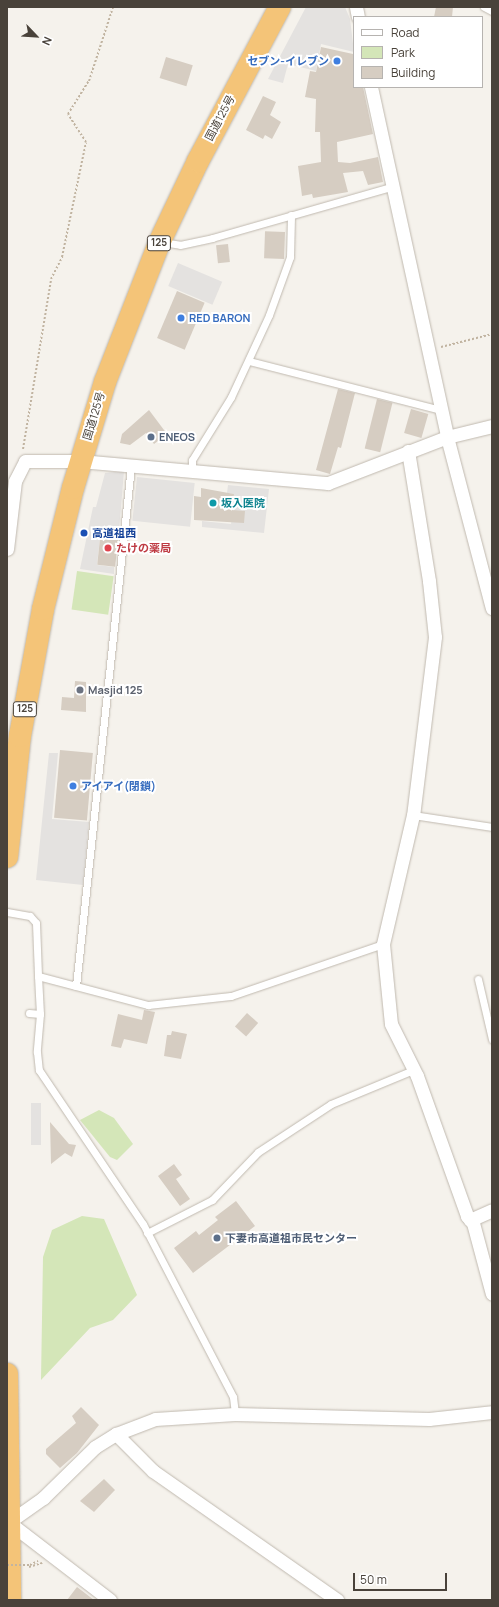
<!DOCTYPE html>
<html>
<head>
<meta charset="utf-8">
<style>
	body { margin:0 }
	#map { position:relative; width:499px; height:1607px; overflow:hidden; background:#f5f2ec; font-family:Manrope,"Noto Sans JP",sans-serif }
	div>[style] { position:absolute }
	.green>* { inset:0; background:#d4e6b8; transform-origin:0 0 }
	.parking>* { inset:0; background:#e4e2e0; transform-origin:0 0 }
	.building>* { inset:0; background:#d6cdc2; transform-origin:0 0 }
	.path>* { height:2px; margin-top:-1px; transform-origin:0; background:repeating-linear-gradient(90deg,#c1b4a1 0 2px,transparent 0 4px) }
	.roads { filter:drop-shadow(0 0 1px #c0b9af) drop-shadow(0 0 1px #c0b9af) }
	.lane>* { height:7px; margin:-3.5px; padding:0 3.5px; transform-origin:3.5px; border-radius:3.5px; background:#fff }
	.street>* { height:13px; margin:-6.5px; padding:0 6.5px; transform-origin:6.5px; border-radius:6.5px; background:#fff }
	.highway>* { height:22px; margin:-11px; padding:0 11px; transform-origin:11px; border-radius:11px; background:#f4c478 }
	.path-bridge>* { height:2px; margin-top:-1px; transform-origin:0; background:repeating-linear-gradient(90deg,#c1b4a1 0 2px,transparent 0 4px) }
	.dots>* { width:11px; height:11px; translate:-50% -50%; box-sizing:border-box; border:2px solid #fff; border-radius:50% }
	span { translate:-50% -50%; white-space:nowrap; text-align:center; line-height:1.15; -webkit-text-stroke:4px #fff; paint-order:stroke }
	.shield-label span { padding:1px 3px; background:#fff; border:1px solid; border-radius:3px; -webkit-text-stroke-width:0 }
	.shield-label { font-size:10px; color:#49423a; font-weight:700 }
	.shop-label { font-size:11px; color:#366cbe; font-weight:700 }
	.right { translate:-100% -50%; text-align:right }
	.left { translate:0 -50%; text-align:left }
	.street-label { font-size:11px; color:#49423a }
	.service-label { font-size:11px; color:#4e5e75; font-weight:700 }
	.culture-label { font-size:11px; color:#0d838f; font-weight:700 }
	.transit-label { font-size:11px; color:#164399; font-weight:700 }
	.health-label { font-size:11px; color:#be3a42; font-weight:700 }
	.worship-label { font-size:11px; color:#5b616d; font-weight:700 }
	.frame { position:absolute; inset:0; border:8px solid #49423a; pointer-events:none }
	.legend { position:absolute; left:353px; top:16px; width:130px; height:72px; box-sizing:border-box; background:#fff; border:1px solid #b6b3b0; margin:0; padding:5px 7px; list-style:none; font-size:12px; color:#49423a }
	.legend li { display:flex; align-items:center; gap:8px; height:20px }
	.legend b { width:20px; border:1px solid #b6b3b0 }
	.north { position:absolute; left:16px; top:16px; width:40px; height:40px; -webkit-text-stroke:3px #fff; paint-order:stroke; rotate:115deg; font-size:11px; font-weight:700; line-height:16px; text-align:center; color:#49423a }
	.north::after { content:''; display:block; margin:auto; width:14px; height:18px; background:#49423a; clip-path:polygon(50% 0,100% 100%,50% 72%,0 100%) }
	.scale { position:absolute; left:353px; top:1573px; width:94px; height:18px; box-sizing:border-box; border:2px solid #49423a; border-top:0; padding-left:5px; font-size:12px; line-height:14px; white-space:nowrap; color:#49423a; -webkit-text-stroke:3px #fff; paint-order:stroke }
</style>
</head>
<body>
<div id="map">
	<div class="green">
		<div style="left:77px;top:571px;width:37px;height:39px;rotate:8deg"></div>
		<div style="clip-path:polygon(99px 1110px,114px 1118px,133px 1144px,117px 1160px,110px 1157px,80px 1120px)"></div>
		<div style="clip-path:polygon(82px 1216px,104px 1219px,137px 1295px,113px 1320px,90px 1328px,41px 1380px,43px 1257px,52px 1230px)"></div>
	</div>
	<div class="parking">
		<div style="clip-path:polygon(306px 7px,345px 7px,350px 19px,354px 52px,321px 44px,316px 71px,288px 64px,283px 83px,268px 79px)"></div>
		<div style="left:178px;top:263px;width:48px;height:25px;rotate:23deg"></div>
		<div style="clip-path:polygon(124px 471px,119px 531px,101px 529px,97px 565px,114px 567px,114px 574px,80px 569px,93px 507px,96px 507px,105px 473px)"></div>
		<div style="left:137px;top:477px;width:58px;height:44px;rotate:6deg"></div>
		<div style="clip-path:polygon(228px 485px,269px 489px,264px 533px,202px 527px,202px 521px,231px 524px,234px 494px,227px 493px)"></div>
		<div style="clip-path:polygon(49px 753px,58px 753px,52px 819px,89px 822px,83px 885px,36px 880px)"></div>
		<div style="left:31px;top:1103px;width:10px;height:42px"></div>
	</div>
	<div class="building">
		<div style="clip-path:polygon(436px 7px,453px 7px,452px 17px,434px 17px)"></div>
		<div style="clip-path:polygon(321px 47px,353px 54px,354px 87px,363px 87px,373px 134px,337px 142px,338px 162px,350px 163px,378px 157px,383px 182px,368px 185px,363px 171px,343px 173px,348px 192px,313px 198px,312px 194px,302px 196px,298px 166px,321px 162px,320px 132px,315px 132px,316px 99px,305px 97px,310px 71px,316px 72px)"></div>
		<div style="left:166px;top:57px;width:28px;height:22px;rotate:17deg"></div>
		<div style="clip-path:polygon(263px 96px,276px 102px,270px 115px,281px 122px,272px 139px,265px 135px,263px 139px,246px 130px)"></div>
		<div style="left:285px;top:232px;width:27px;height:20px;rotate:92deg"></div>
		<div style="left:228px;top:244px;width:18px;height:12px;rotate:84deg"></div>
		<div style="left:177px;top:291px;width:30px;height:51px;rotate:23deg"></div>
		<div style="clip-path:polygon(338px 389px,355px 393px,341px 448px,338px 447px,330px 474px,316px 470px)"></div>
		<div style="left:377px;top:399px;width:16px;height:51px;rotate:14deg"></div>
		<div style="left:411px;top:409px;width:18px;height:25px;rotate:16deg"></div>
		<div style="clip-path:polygon(149px 410px,167px 434px,154px 444px,146px 433px,130px 445px,120px 443px,122px 434px)"></div>
		<div style="clip-path:polygon(201px 488px,234px 494px,232px 510px,245px 511px,244px 523px,194px 520px,194px 496px,201px 497px)"></div>
		<div style="left:101px;top:529px;width:18px;height:36px;rotate:6deg"></div>
		<div style="clip-path:polygon(75px 681px,86px 682px,86px 712px,61px 710px,62px 697px,74px 698px)"></div>
		<div style="left:60px;top:750px;width:33px;height:68px;rotate:5deg"></div>
		<div style="clip-path:polygon(144px 1010px,155px 1012px,147px 1044px,124px 1039px,121px 1048px,111px 1046px,118px 1014px,142px 1020px)"></div>
		<div style="left:247px;top:1013px;width:15px;height:18px;rotate:42deg"></div>
		<div style="clip-path:polygon(172px 1031px,187px 1034px,181px 1059px,164px 1056px,167px 1035px,171px 1035px)"></div>
		<div style="clip-path:polygon(50px 1122px,69px 1144px,76px 1145px,72px 1157px,65px 1153px,51px 1164px)"></div>
		<div style="clip-path:polygon(174px 1164px,182px 1175px,176px 1179px,190px 1199px,180px 1206px,158px 1176px)"></div>
		<div style="clip-path:polygon(236px 1201px,255px 1226px,193px 1273px,174px 1248px,196px 1231px,199px 1235px,218px 1220px,215px 1217px)"></div>
		<div style="clip-path:polygon(81px 1407px,99px 1425px,77px 1453px,60px 1468px,46px 1454px,46px 1449px,76px 1423px,72px 1416px)"></div>
		<div style="clip-path:polygon(104px 1479px,115px 1490px,94px 1512px,80px 1501px)"></div>
		<div style="clip-path:polygon(77px 1587px,94px 1600px,67px 1600px)"></div>
	</div>
	<div class="path">
		<div style="left:441px;top:347px;width:53px;rotate:-14.3deg"></div>
		<div style="left:23px;top:449px;width:172px;rotate:-80.6deg"></div>
		<div style="left:51px;top:279px;width:25px;rotate:-63deg"></div>
		<div style="left:62px;top:257px;width:117px;rotate:-78.2deg"></div>
		<div style="left:86px;top:142px;width:33px;rotate:-123deg"></div>
		<div style="left:68px;top:114px;width:39px;rotate:-58deg"></div>
		<div style="left:89px;top:81px;width:78px;rotate:-72deg"></div>
		<div style="left:30px;top:1565px;width:9px;rotate:-27deg"></div>
		<div style="left:29px;top:1567px;width:14px;rotate:-17deg"></div>
	</div>
	<div class="roads">
		<div class="lane">
			<div style="left:484px;top:7px;width:9px;rotate:27deg"></div>
			<div style="left:162px;top:242px;width:18px;rotate:9deg"></div>
			<div style="left:180px;top:245px;width:33px;rotate:-12deg"></div>
			<div style="left:212px;top:238px;width:189px;rotate:-15.9deg"></div>
			<div style="left:249px;top:361px;width:198px;rotate:14.3deg"></div>
			<div style="left:192px;top:471px;width:11px;rotate:-90deg"></div>
			<div style="left:192px;top:460px;width:74px;rotate:-58.2deg"></div>
			<div style="left:231px;top:397px;width:90px;rotate:-65.1deg"></div>
			<div style="left:269px;top:315px;width:62px;rotate:-70.1deg"></div>
			<div style="left:290px;top:257px;width:42px;rotate:-88.6deg"></div>
			<div style="left:413px;top:815px;width:80px;rotate:8.6deg"></div>
			<div style="left:7px;top:912px;width:23px;rotate:10deg"></div>
			<div style="left:30px;top:916px;width:9px;rotate:49deg"></div>
			<div style="left:36px;top:923px;width:53px;rotate:87.8deg"></div>
			<div style="left:38px;top:976px;width:114px;rotate:14.8deg"></div>
			<div style="left:148px;top:1005px;width:83px;rotate:-6.2deg"></div>
			<div style="left:231px;top:996px;width:161px;rotate:-18.9deg"></div>
			<div style="left:38px;top:976px;width:38px;rotate:87deg"></div>
			<div style="left:40px;top:1014px;width:38px;rotate:95deg"></div>
			<div style="left:37px;top:1052px;width:18px;rotate:84deg"></div>
			<div style="left:39px;top:1070px;width:186px;rotate:56deg"></div>
			<div style="left:143px;top:1224px;width:195px;rotate:62.5deg"></div>
			<div style="left:233px;top:1397px;width:17px;rotate:83deg"></div>
			<div style="left:478px;top:979px;width:62px;rotate:76.9deg"></div>
			<div style="left:76px;top:986px;width:523px;rotate:-83.96deg"></div>
			<div style="left:29px;top:1013px;width:11px;rotate:5deg"></div>
			<div style="left:147px;top:1233px;width:73px;rotate:-26.9deg"></div>
			<div style="left:212px;top:1200px;width:66px;rotate:-46.2deg"></div>
			<div style="left:258px;top:1152px;width:87px;rotate:-33.3deg"></div>
			<div style="left:331px;top:1104px;width:89px;rotate:-22.5deg"></div>
		</div>
		<div class="street">
			<div style="left:356px;top:7px;width:10px;rotate:79deg"></div>
			<div style="left:371px;top:87px;width:358px;rotate:77.7deg"></div>
			<div style="left:447px;top:437px;width:177px;rotate:75.3deg"></div>
			<div style="left:408px;top:451px;width:132px;rotate:80.8deg"></div>
			<div style="left:429px;top:581px;width:56px;rotate:83.9deg"></div>
			<div style="left:435px;top:637px;width:179px;rotate:97deg"></div>
			<div style="left:413px;top:815px;width:132px;rotate:103.1deg"></div>
			<div style="left:383px;top:944px;width:80px;rotate:84.3deg"></div>
			<div style="left:391px;top:1024px;width:58px;rotate:63.4deg"></div>
			<div style="left:417px;top:1076px;width:149px;rotate:70.3deg"></div>
			<div style="left:467px;top:1216px;width:9px;rotate:49deg"></div>
			<div style="left:473px;top:1223px;width:73px;rotate:75deg"></div>
			<div style="left:7px;top:549px;width:68px;rotate:-83.3deg"></div>
			<div style="left:15px;top:481px;width:22px;rotate:-63deg"></div>
			<div style="left:25px;top:461px;width:55px"></div>
			<div style="left:80px;top:461px;width:249px;rotate:5.1deg"></div>
			<div style="left:328px;top:483px;width:128px;rotate:-21.1deg"></div>
			<div style="left:447px;top:437px;width:46px;rotate:-13.7deg"></div>
			<div style="left:470px;top:1220px;width:24px;rotate:-24deg"></div>
			<div style="left:116px;top:1434px;width:52px;rotate:45deg"></div>
			<div style="left:153px;top:1471px;width:225px;rotate:35deg"></div>
			<div style="left:7px;top:1521px;width:130px;rotate:37.5deg"></div>
			<div style="left:9px;top:1522px;width:42px;rotate:-35.2deg"></div>
			<div style="left:43px;top:1498px;width:73px;rotate:-44.4deg"></div>
			<div style="left:95px;top:1447px;width:25px;rotate:-32deg"></div>
			<div style="left:116px;top:1434px;width:42px;rotate:-21deg"></div>
			<div style="left:155px;top:1419px;width:80px;rotate:-3.6deg"></div>
			<div style="left:235px;top:1414px;width:194px;rotate:1.5deg"></div>
			<div style="left:429px;top:1419px;width:63px;rotate:-6.3deg"></div>
		</div>
		<div class="highway">
			<div style="left:7px;top:857px;width:122px;rotate:-83.9deg"></div>
			<div style="left:20px;top:736px;width:129px;rotate:-79.7deg"></div>
			<div style="left:43px;top:609px;width:125px;rotate:-76.1deg"></div>
			<div style="left:73px;top:488px;width:111px;rotate:-73.2deg"></div>
			<div style="left:105px;top:382px;width:151px;rotate:-68.7deg"></div>
			<div style="left:160px;top:241px;width:89px;rotate:-64.6deg"></div>
			<div style="left:198px;top:161px;width:174px;rotate:-62deg"></div>
			<div style="left:7px;top:1374px;width:226px;rotate:89.2deg"></div>
		</div>
	</div>
	<div class="path-bridge">
		<div style="left:7px;top:1565px;width:23px"></div>
	</div>
	<div class="dots">
		<div style="left:337px;top:61px;background:#3f7fe0"></div>
		<div style="left:181px;top:318px;background:#3f7fe0"></div>
		<div style="left:151px;top:437px;background:#5c6f8a"></div>
		<div style="left:213px;top:503px;background:#0f9aa8"></div>
		<div style="left:84px;top:533px;background:#1a4fb4"></div>
		<div style="left:108px;top:548px;background:#e0444e"></div>
		<div style="left:80px;top:690px;background:#6b7280"></div>
		<div style="left:73px;top:786px;background:#3f7fe0"></div>
		<div style="left:217px;top:1238px;background:#5c6f8a"></div>
	</div>
	<div class="shield-label">
		<span style="left:159px;top:243px">125</span>
		<span style="left:25px;top:709px">125</span>
	</div>
	<div class="shop-label">
		<span class="right" style="left:329px;top:61px">セブン-イレブン</span>
		<span class="left" style="left:189px;top:318px">RED BARON</span>
		<span class="left" style="left:81px;top:786px">アイアイ(閉鎖)</span>
	</div>
	<div class="street-label">
		<span style="left:220px;top:118px;rotate:-62deg">国道125号</span>
		<span style="left:94px;top:416px;rotate:-73deg">国道125号</span>
	</div>
	<div class="service-label">
		<span class="left" style="left:159px;top:437px">ENEOS</span>
		<span class="left" style="left:225px;top:1238px">下妻市高道祖市民センター</span>
	</div>
	<div class="culture-label">
		<span class="left" style="left:221px;top:503px">坂入医院</span>
	</div>
	<div class="transit-label">
		<span class="left" style="left:92px;top:533px">高道祖西</span>
	</div>
	<div class="health-label">
		<span class="left" style="left:116px;top:548px">たけの薬局</span>
	</div>
	<div class="worship-label">
		<span class="left" style="left:88px;top:690px">Masjid 125</span>
	</div>
	<div class="frame"></div>
	<ul class="legend">
	<li><b style="height:5px;background:#fff"></b>Road</li>
	<li><b style="height:11px;background:#d4e6b8"></b>Park</li>
	<li><b style="height:11px;background:#d6cdc2"></b>Building</li>
	</ul>
	<div class="north">N</div>
	<div class="scale">50 m</div>
</div>
</body>
</html>
